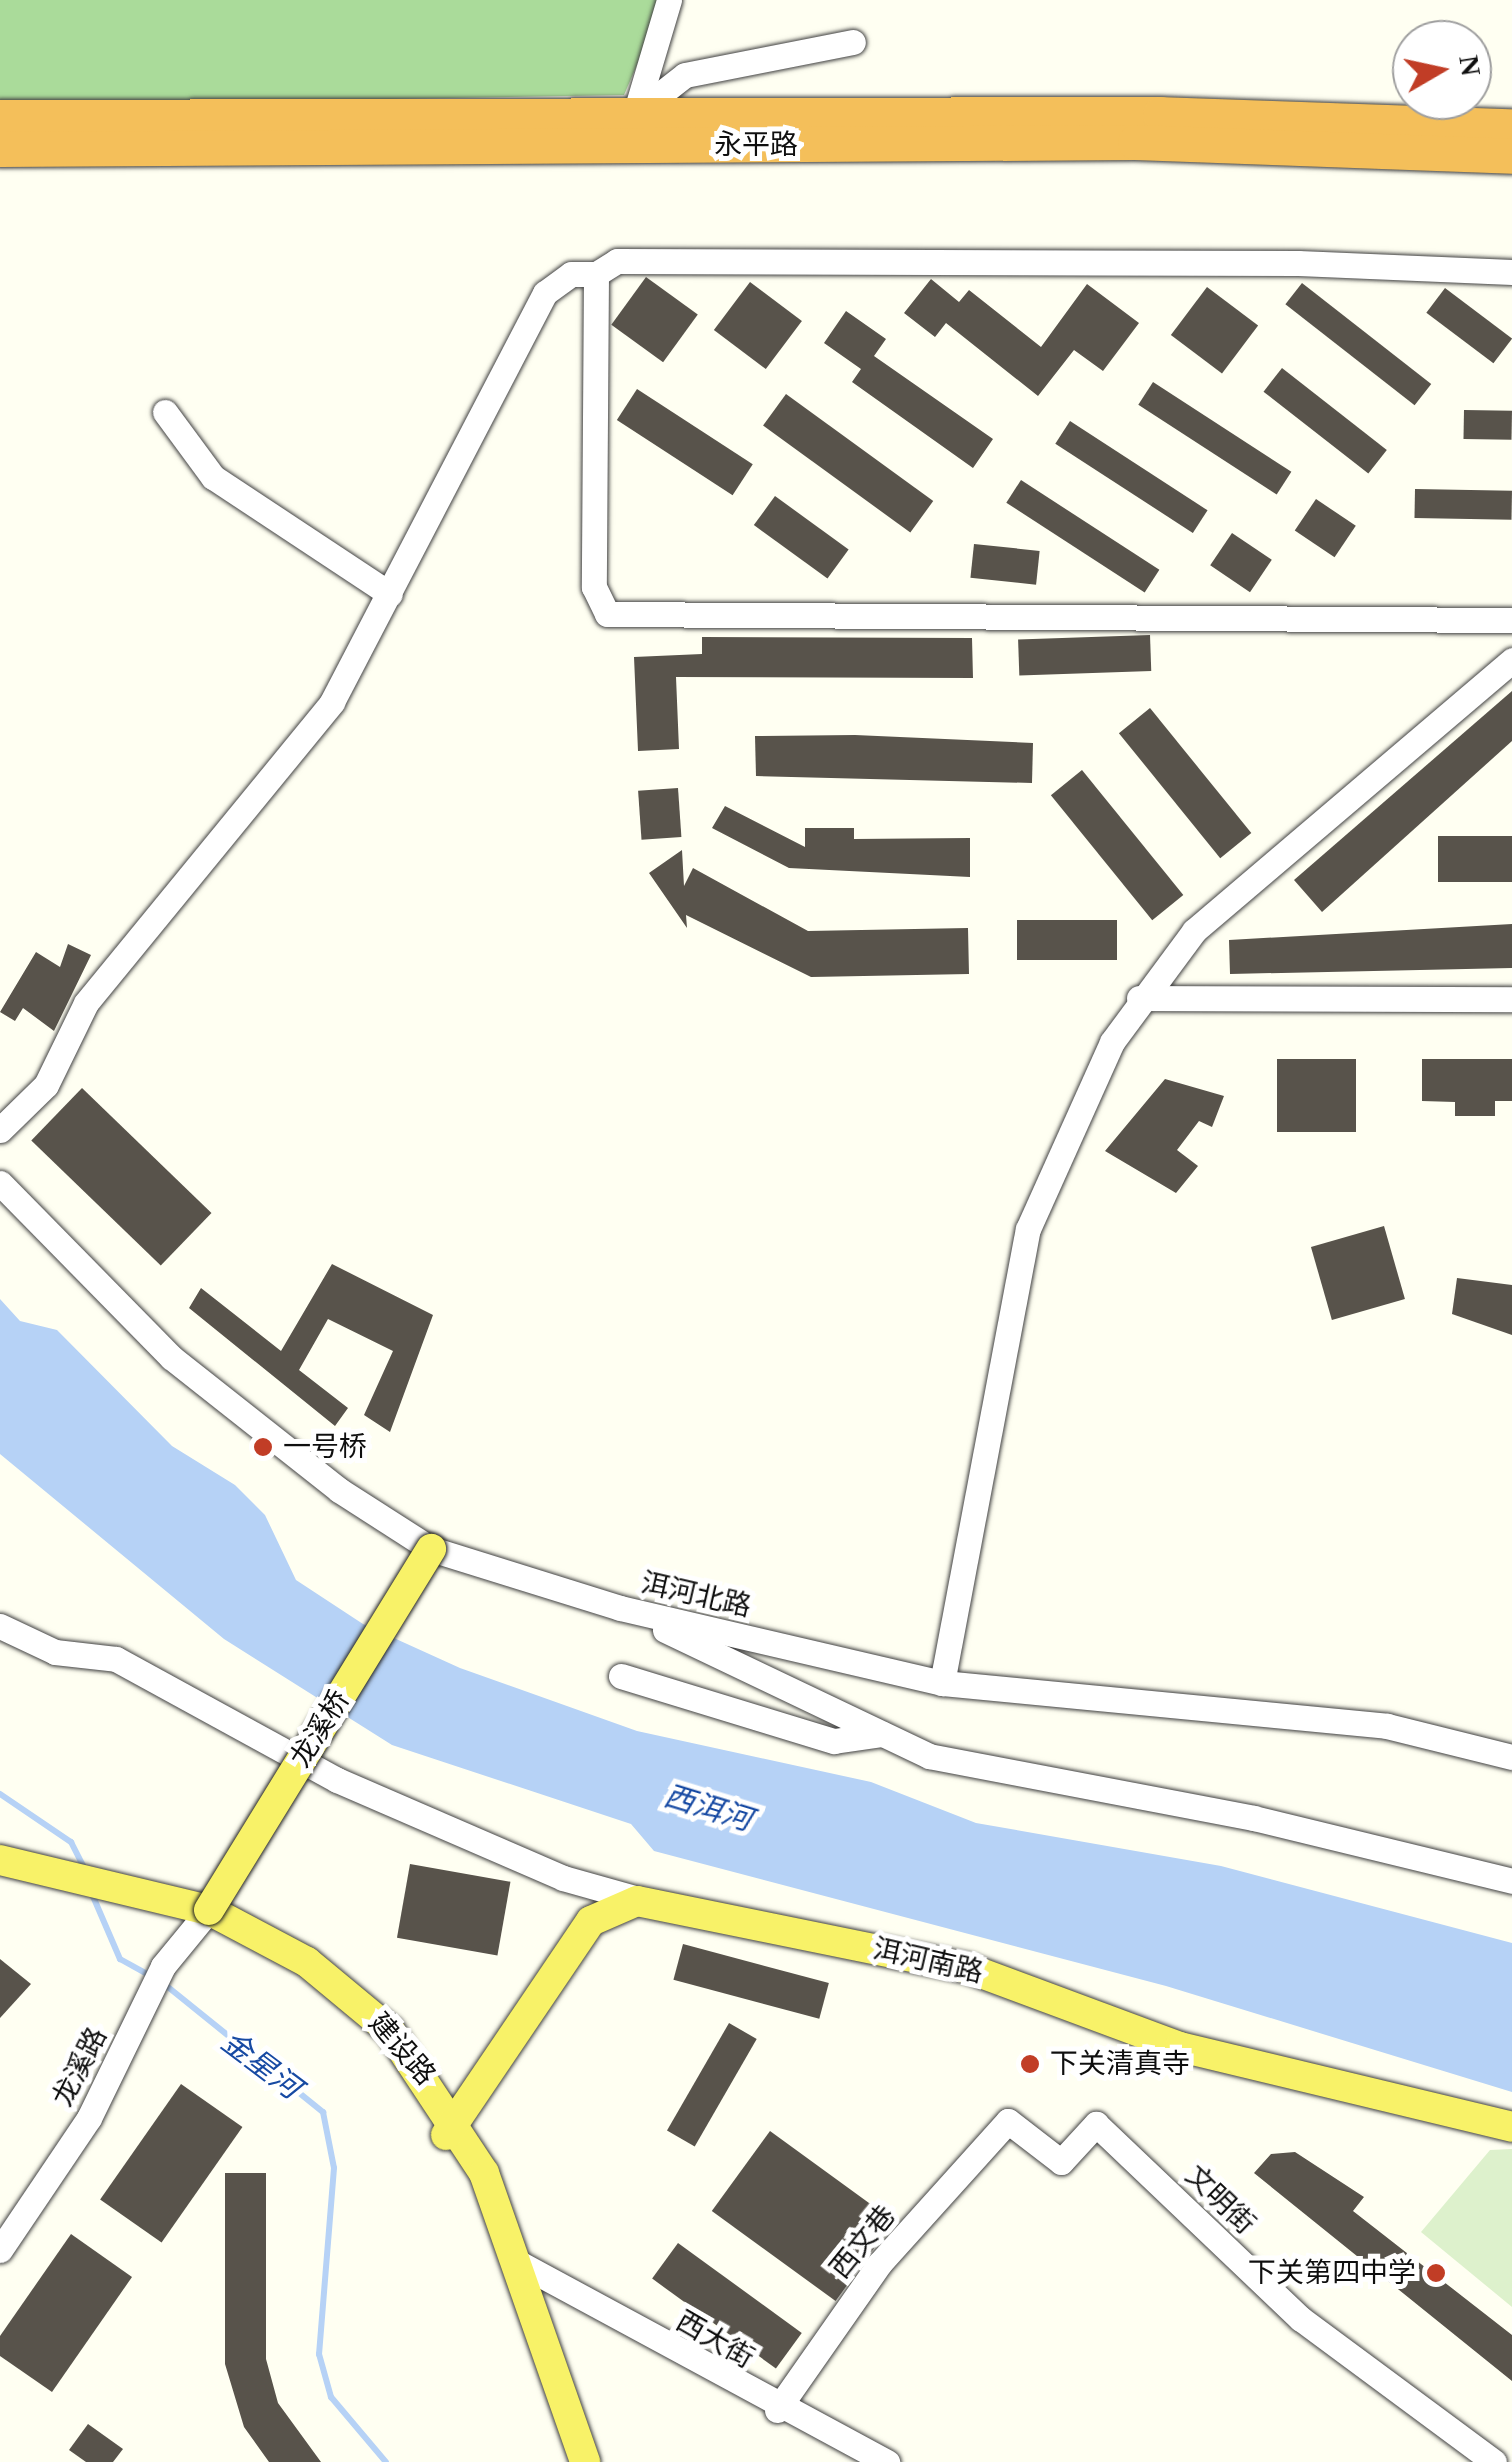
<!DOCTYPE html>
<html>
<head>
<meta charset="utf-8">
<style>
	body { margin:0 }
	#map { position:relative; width:1512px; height:2462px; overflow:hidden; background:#fffff2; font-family:"Times New Roman","Noto Sans SC",serif }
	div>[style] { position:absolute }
	.forest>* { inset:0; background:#aadb9a }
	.pitch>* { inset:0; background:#ddf1cc }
	.water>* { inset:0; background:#b6d2f6 }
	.stream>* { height:6px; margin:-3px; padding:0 3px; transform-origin:3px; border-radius:3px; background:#b6d2f6 }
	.building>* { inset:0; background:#58534b; transform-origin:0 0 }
	.roads { filter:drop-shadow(0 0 2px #424242) drop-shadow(0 0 2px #424242) }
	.minor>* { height:25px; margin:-12.5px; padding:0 12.5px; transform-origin:12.5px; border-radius:12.5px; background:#fff }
	.major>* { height:30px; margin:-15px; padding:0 15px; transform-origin:15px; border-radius:15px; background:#f8f268 }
	.highway>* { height:35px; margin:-17.5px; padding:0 17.5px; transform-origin:17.5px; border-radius:17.5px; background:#f4bf5a }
	.bridges { filter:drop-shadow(0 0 2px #202020) drop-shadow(0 0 2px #202020) }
	.major-bridge>* { height:30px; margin:-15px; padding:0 15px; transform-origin:15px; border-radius:15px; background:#f8f268 }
	.dots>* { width:28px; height:28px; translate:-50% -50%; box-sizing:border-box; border:5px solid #fff; border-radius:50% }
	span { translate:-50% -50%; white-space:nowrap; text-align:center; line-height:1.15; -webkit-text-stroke:10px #fff; paint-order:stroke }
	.street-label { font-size:28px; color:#0f0f0f }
	.poi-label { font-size:28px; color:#0f0f0f }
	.left { translate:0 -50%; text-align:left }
	.right { translate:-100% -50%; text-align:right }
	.water-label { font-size:30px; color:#174aa3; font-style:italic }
	.north { position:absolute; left:1392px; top:20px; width:100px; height:100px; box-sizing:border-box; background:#fff; border:2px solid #9f9f9f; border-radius:50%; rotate:81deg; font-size:28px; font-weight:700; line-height:40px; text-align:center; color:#0f0f0f }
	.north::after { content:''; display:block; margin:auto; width:35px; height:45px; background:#c13d26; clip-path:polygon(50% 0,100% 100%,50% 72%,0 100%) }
</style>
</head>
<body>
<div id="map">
	<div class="forest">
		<div style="clip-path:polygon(0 0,665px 0,624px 95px,210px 102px,0 101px)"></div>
	</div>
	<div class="pitch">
		<div style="clip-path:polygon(1512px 2149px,1512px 2307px,1421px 2232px,1490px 2150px)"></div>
	</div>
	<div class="water">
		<div style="clip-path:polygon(0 1299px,20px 1321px,57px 1330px,172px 1446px,235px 1485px,265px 1515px,296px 1580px,363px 1624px,460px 1668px,637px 1731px,871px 1782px,976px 1823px,1221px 1866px,1512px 1943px,1512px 2092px,1166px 1986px,654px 1851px,631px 1824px,392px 1745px,224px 1639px,0 1454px)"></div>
	</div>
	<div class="stream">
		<div style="left:0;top:1794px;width:86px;rotate:34.1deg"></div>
		<div style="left:71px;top:1842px;width:34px;rotate:63deg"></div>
		<div style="left:92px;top:1894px;width:71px;rotate:66.7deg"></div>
		<div style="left:120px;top:1959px;width:37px;rotate:29deg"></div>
		<div style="left:163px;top:1983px;width:206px;rotate:38.9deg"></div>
		<div style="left:323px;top:2112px;width:57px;rotate:78.9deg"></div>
		<div style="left:334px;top:2168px;width:187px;rotate:94.6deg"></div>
		<div style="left:319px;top:2354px;width:45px;rotate:74.4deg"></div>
		<div style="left:331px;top:2397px;width:85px;rotate:49.8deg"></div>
	</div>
	<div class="building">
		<div style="left:646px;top:277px;width:64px;height:59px;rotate:36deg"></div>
		<div style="clip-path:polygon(931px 279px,959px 302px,969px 290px,1041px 347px,1087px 284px,1139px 323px,1103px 371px,1074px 350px,1038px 396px,946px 323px,935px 337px,904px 313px)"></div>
		<div style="left:750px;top:282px;width:65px;height:60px;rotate:37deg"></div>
		<div style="left:1302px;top:283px;width:164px;height:27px;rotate:38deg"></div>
		<div style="left:1207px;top:287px;width:64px;height:60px;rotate:37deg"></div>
		<div style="left:1445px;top:288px;width:84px;height:31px;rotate:37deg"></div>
		<div style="clip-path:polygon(846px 311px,886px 339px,874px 356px,993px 439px,973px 468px,852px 382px,861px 369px,824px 343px)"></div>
		<div style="left:1282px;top:368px;width:133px;height:30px;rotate:38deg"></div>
		<div style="left:1153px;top:382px;width:165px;height:27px;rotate:33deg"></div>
		<div style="left:637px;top:389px;width:138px;height:37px;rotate:33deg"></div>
		<div style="left:786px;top:394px;width:182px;height:39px;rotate:36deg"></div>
		<div style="left:1464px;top:410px;width:48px;height:29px;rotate:1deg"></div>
		<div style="left:1070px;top:421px;width:164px;height:27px;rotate:33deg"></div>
		<div style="left:1021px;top:480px;width:165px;height:27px;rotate:33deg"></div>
		<div style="left:1415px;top:489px;width:97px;height:29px;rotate:1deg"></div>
		<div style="left:775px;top:496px;width:91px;height:36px;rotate:36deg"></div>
		<div style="left:1316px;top:499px;width:48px;height:38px;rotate:34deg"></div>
		<div style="left:1232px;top:533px;width:48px;height:39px;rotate:34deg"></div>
		<div style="left:974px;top:544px;width:66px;height:34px;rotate:6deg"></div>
		<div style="left:1150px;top:635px;width:36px;height:132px;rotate:88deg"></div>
		<div style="clip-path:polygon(702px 637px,972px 638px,973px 678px,676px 677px,679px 749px,638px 751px,634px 657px,702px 654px)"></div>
		<div style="clip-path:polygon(1512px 691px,1512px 741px,1322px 912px,1294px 880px)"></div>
		<div style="left:1150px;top:708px;width:161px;height:40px;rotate:51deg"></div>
		<div style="clip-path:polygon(855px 735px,1033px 743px,1032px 783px,756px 776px,755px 736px)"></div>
		<div style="left:1082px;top:770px;width:161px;height:40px;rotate:51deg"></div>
		<div style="left:678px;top:788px;width:49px;height:40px;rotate:86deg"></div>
		<div style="clip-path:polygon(725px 806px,805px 847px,805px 828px,854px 828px,854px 839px,970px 838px,970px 877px,789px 868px,712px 828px)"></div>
		<div style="left:1512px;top:836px;width:46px;height:74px;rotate:90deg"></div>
		<div style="clip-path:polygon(682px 850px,684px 886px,693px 868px,808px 931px,968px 928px,969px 974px,811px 977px,686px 915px,687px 928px,649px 873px)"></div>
		<div style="left:1117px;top:920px;width:40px;height:100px;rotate:90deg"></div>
		<div style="clip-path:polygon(1512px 924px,1512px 968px,1230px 974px,1229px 940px)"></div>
		<div style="clip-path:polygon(68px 944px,91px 955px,54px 1031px,23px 1008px,15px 1021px,0 1012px,36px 952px,60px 967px)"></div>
		<div style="left:1277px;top:1059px;width:79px;height:73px"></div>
		<div style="clip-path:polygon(1422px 1059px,1512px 1059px,1512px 1101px,1495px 1101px,1495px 1116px,1455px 1116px,1455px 1102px,1422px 1101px)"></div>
		<div style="clip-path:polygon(1165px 1079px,1224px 1096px,1212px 1127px,1199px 1121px,1177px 1150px,1198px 1166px,1176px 1193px,1105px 1151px)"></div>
		<div style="left:82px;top:1088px;width:180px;height:73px;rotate:44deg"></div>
		<div style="left:1384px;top:1226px;width:76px;height:76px;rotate:74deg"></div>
		<div style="clip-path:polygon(332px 1264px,433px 1315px,390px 1432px,364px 1415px,393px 1351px,328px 1319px,299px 1370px,348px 1408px,335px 1426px,189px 1308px,201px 1288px,281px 1351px)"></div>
		<div style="clip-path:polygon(1457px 1278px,1512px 1285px,1512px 1335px,1452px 1314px)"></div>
		<div style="left:410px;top:1864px;width:102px;height:75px;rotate:10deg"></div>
		<div style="left:683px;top:1944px;width:151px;height:37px;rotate:15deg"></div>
		<div style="clip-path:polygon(0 1959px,31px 1984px,0 2018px)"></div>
		<div style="left:729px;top:2023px;width:32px;height:124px;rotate:30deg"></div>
		<div style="left:181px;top:2084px;width:75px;height:141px;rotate:35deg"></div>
		<div style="left:770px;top:2131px;width:153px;height:99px;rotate:36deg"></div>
		<div style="clip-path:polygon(1295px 2152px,1364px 2197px,1353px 2211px,1512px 2335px,1512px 2381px,1254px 2173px,1271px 2154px)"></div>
		<div style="clip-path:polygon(225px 2173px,266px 2173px,266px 2359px,278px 2403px,321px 2462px,269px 2462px,244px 2427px,225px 2364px)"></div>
		<div style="clip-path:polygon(71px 2234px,132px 2277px,52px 2392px,0 2356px,0 2336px)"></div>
		<div style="left:678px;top:2243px;width:153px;height:44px;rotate:36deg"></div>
		<div style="clip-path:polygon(88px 2424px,123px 2449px,113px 2462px,86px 2462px,69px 2450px)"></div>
	</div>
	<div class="roads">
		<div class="minor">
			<div style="left:635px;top:114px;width:63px;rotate:-38deg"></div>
			<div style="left:685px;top:75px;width:171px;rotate:-11.1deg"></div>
			<div style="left:635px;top:114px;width:119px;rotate:-73.4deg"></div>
			<div style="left:1512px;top:272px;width:214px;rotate:-177.6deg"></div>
			<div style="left:1298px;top:263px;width:681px;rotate:-179.83deg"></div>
			<div style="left:617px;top:261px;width:25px;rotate:148deg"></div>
			<div style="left:596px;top:274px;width:313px;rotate:90.4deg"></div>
			<div style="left:594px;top:587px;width:30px;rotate:64deg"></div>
			<div style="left:607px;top:614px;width:905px;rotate:0.38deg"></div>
			<div style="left:165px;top:412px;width:81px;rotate:53.6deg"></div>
			<div style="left:213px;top:477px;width:212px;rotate:33.5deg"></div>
			<div style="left:1139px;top:998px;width:373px;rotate:0.2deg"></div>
			<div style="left:0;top:1130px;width:64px;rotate:-44.4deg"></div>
			<div style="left:46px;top:1085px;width:91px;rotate:-64deg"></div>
			<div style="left:86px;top:1003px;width:389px;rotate:-50.7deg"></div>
			<div style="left:332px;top:702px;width:461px;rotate:-62.5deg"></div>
			<div style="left:545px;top:293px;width:32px;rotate:-36deg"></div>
			<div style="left:571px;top:274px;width:25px"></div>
			<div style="left:0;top:1183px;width:245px;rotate:45.5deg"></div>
			<div style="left:172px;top:1358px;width:213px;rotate:38.3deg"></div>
			<div style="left:339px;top:1490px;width:109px;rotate:32.7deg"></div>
			<div style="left:431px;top:1549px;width:198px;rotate:17.3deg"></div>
			<div style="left:620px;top:1608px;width:331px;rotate:13.1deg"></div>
			<div style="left:942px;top:1683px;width:447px;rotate:5.5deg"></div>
			<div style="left:1387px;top:1726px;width:129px;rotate:13.9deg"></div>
			<div style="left:0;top:1626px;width:61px;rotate:25.3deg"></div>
			<div style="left:55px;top:1652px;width:61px;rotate:6.5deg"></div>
			<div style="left:116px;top:1659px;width:252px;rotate:28.7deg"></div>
			<div style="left:337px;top:1780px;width:246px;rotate:23.4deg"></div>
			<div style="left:563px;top:1878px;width:85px;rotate:15.7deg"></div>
			<div style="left:665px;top:1630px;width:293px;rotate:25.5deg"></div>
			<div style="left:929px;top:1756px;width:331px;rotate:10.8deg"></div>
			<div style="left:1254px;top:1818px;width:266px;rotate:13.7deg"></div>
			<div style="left:621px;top:1676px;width:223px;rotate:17deg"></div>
			<div style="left:834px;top:1741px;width:49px;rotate:-8.3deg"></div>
			<div style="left:942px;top:1683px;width:462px;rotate:-79.3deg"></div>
			<div style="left:1028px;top:1229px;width:205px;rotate:-65.8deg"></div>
			<div style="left:1112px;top:1042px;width:138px;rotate:-53.5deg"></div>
			<div style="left:1194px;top:931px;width:418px;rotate:-40.4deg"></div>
			<div style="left:0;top:2250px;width:159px;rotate:-56deg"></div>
			<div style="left:89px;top:2118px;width:169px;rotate:-64deg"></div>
			<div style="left:163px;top:1966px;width:72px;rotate:-50.6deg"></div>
			<div style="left:517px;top:2262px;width:421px;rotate:28.4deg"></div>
			<div style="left:777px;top:2410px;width:179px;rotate:-55deg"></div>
			<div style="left:880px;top:2263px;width:191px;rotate:-48deg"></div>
			<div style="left:1008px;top:2121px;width:67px;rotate:37.7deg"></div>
			<div style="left:1061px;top:2162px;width:52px;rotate:-47.4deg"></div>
			<div style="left:1096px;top:2124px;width:283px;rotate:43.6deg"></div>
			<div style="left:1301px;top:2319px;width:240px;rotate:36.5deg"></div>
		</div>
		<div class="major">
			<div style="left:0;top:1860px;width:215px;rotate:13.5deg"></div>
			<div style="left:209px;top:1910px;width:111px;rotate:28deg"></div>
			<div style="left:307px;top:1962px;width:108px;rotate:39.7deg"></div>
			<div style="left:390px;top:2031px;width:170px;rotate:56.5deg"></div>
			<div style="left:484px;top:2173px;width:306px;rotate:70.7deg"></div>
			<div style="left:446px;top:2135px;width:258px;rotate:-55.9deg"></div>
			<div style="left:591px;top:1921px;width:50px;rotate:-23.5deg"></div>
			<div style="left:637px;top:1901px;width:340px;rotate:11.5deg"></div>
			<div style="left:970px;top:1969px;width:224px;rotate:20.4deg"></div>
			<div style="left:1180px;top:2047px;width:342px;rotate:13.5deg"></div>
		</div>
		<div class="highway">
			<div style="left:0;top:117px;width:1160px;rotate:-0.15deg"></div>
			<div style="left:1160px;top:114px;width:352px;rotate:2deg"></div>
			<div style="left:0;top:149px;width:1135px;rotate:-0.35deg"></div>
			<div style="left:1135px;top:142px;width:377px;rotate:2.1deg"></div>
		</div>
	</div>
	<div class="bridges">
		<div class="major-bridge">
			<div style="left:209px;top:1910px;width:424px;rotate:-58.4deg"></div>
		</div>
	</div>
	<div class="dots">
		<div style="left:263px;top:1447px;background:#c13d26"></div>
		<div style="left:1030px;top:2064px;background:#c13d26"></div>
		<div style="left:1436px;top:2273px;background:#c13d26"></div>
	</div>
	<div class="street-label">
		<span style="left:756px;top:145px">永平路</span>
		<span style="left:696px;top:1595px;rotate:13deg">洱河北路</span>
		<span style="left:320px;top:1729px;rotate:-58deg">龙溪桥</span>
		<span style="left:928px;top:1961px;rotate:13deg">洱河南路</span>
		<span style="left:402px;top:2049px;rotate:49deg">建设路</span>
		<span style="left:80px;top:2067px;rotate:-63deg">龙溪路</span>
		<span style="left:1220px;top:2200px;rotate:44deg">文明街</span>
		<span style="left:863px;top:2242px;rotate:-51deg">西文巷</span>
		<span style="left:715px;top:2340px;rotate:30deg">西大街</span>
	</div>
	<div class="poi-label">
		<span class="left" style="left:283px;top:1447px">一号桥</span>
		<span class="left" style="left:1050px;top:2064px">下关清真寺</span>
		<span class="right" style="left:1416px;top:2273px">下关第四中学</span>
	</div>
	<div class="water-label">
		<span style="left:708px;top:1808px;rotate:17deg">西洱河</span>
		<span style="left:261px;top:2065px;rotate:37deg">金星河</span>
	</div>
	<div class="north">N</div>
</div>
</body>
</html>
